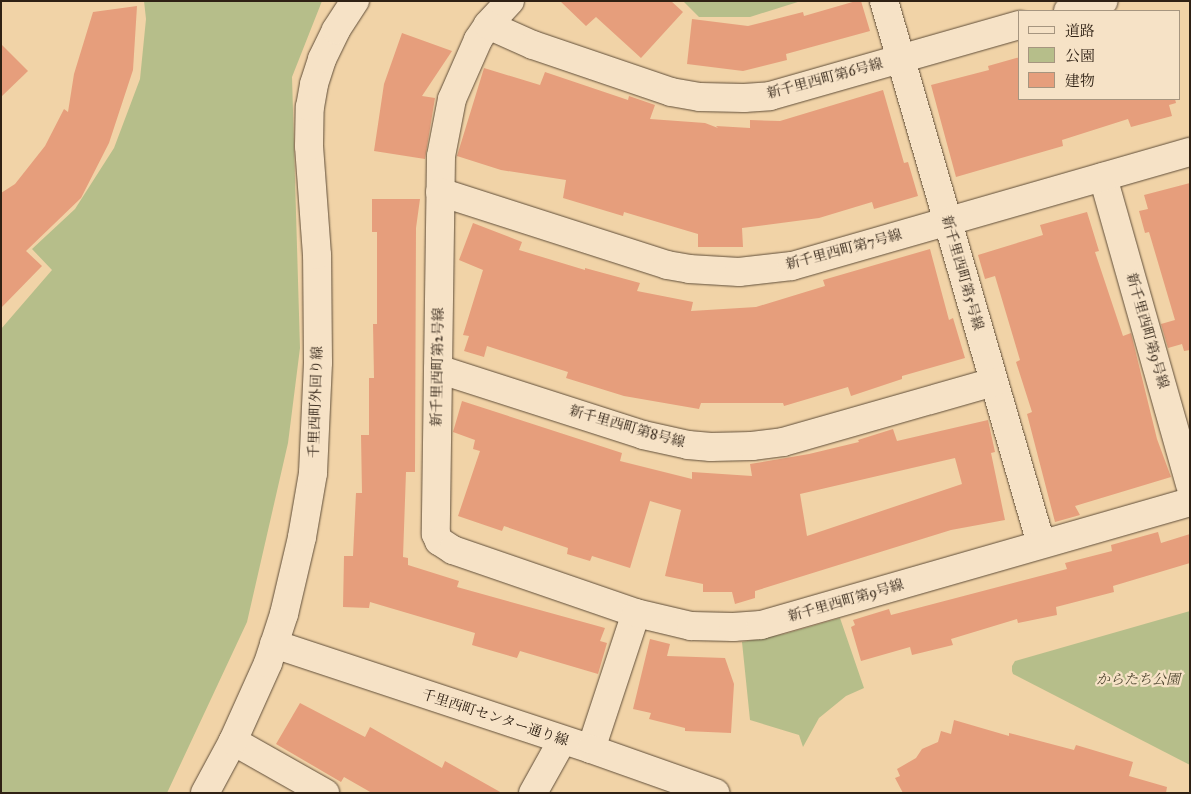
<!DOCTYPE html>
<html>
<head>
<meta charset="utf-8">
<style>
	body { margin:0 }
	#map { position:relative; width:1191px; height:794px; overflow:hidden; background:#f1d3a7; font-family:"IM FELL Great Primer","Noto Serif JP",serif }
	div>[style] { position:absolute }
	.green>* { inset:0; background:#b6be8a }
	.building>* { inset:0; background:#e69e7c }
	.roads { filter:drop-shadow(0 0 1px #604e39) drop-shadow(0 0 1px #604e39) }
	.street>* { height:28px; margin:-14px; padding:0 14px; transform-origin:14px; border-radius:14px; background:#f6e2c6 }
	.secondary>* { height:28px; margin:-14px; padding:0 14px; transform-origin:14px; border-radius:14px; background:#f6e2c6 }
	span { translate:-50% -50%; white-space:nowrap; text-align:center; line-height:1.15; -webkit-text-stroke:4.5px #f6e2c6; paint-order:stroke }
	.street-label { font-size:14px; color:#2f2114 }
	.park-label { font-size:14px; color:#514832; font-style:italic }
	.frame { position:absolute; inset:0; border:2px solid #2f2114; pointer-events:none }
	.legend { position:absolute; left:1018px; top:10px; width:162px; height:90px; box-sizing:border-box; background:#f6e2c6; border:1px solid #a6957f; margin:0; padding:6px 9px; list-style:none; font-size:15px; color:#2f2114 }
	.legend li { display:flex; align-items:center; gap:10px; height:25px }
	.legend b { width:25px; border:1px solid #a6957f }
</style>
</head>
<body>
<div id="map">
	<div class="green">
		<div style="clip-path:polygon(144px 1px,322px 1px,292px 77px,300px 348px,288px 443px,247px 622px,167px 793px,1px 793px,1px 329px,52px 270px,32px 249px,75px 209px,114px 148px,140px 79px,146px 19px)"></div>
		<div style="clip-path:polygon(683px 1px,801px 1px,750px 17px,699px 17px)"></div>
		<div style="clip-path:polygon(1190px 611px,1190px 765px,1013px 674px,1012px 671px,1012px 666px,1015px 661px)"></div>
		<div style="clip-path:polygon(840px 618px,864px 688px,846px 696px,819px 718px,803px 747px,799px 735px,750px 720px,742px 642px,784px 634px)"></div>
	</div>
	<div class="building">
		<div style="clip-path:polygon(560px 1px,671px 1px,683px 12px,641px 58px,596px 17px,586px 26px)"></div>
		<div style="clip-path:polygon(856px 1px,861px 1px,870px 31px,786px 54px,787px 60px,743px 71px,687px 64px,692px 19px,748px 26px,803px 12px,804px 16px)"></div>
		<div style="clip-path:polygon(137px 6px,133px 70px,109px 143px,81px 198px,26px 251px,42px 266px,1px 308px,1px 193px,15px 184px,45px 146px,64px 109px,68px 112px,74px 74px,93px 12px)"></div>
		<div style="clip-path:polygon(402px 33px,452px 51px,422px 96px,435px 98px,425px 159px,374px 151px,384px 84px)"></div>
		<div style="clip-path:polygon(1px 44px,28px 71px,1px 97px)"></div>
		<div style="clip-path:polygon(1020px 57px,1020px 99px,1175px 99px,1176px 103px,1169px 105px,1172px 116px,1131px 127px,1128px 119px,1062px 140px,1063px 146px,956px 177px,931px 85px,989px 70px,988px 66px)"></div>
		<div style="clip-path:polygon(484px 68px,540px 85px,545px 72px,628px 100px,629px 96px,655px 105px,650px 119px,705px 123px,718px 128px,716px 126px,750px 128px,750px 120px,780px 121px,883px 90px,904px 163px,908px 162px,918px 196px,874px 209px,872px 202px,819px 218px,742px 228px,743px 247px,698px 247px,698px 234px,624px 212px,623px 216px,563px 198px,566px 180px,501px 170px,457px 156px)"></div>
		<div style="clip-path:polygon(1190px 183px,1190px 350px,1184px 351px,1182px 344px,1168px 348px,1161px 324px,1175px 320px,1149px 232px,1145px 233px,1139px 211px,1148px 209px,1144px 195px)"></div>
		<div style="clip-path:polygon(372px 199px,420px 199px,416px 228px,415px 472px,406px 472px,403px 557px,408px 558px,408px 565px,459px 581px,457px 587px,605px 628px,600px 641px,607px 643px,598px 674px,520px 651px,517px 658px,472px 645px,475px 633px,370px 602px,369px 608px,343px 607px,344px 556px,353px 556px,356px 493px,362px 493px,361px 435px,369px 435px,369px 378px,374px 378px,373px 324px,377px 324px,377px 232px,372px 232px)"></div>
		<div style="clip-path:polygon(1087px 212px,1099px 251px,1095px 252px,1123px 336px,1131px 333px,1157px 439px,1171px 477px,1075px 506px,1080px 515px,1055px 522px,1027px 414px,1032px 412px,1016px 362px,1020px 360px,995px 276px,985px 279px,978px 255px,1043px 235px,1040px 225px)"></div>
		<div style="clip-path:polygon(473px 223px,522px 242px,519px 250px,585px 270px,585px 268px,640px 283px,637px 291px,693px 302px,691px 311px,756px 307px,825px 286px,823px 280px,930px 249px,949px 320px,953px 318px,965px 358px,902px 376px,902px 379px,851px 396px,848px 387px,784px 406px,783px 403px,701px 403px,699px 409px,624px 396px,566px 378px,568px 372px,487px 346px,484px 357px,464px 351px,469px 336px,463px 335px,483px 270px,459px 260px)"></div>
		<div style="clip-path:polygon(evenodd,462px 401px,622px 453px,620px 461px,692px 479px,692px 472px,752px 476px,750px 464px,809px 454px,859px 442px,858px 440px,893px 429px,897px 441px,988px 420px,995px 452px,991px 453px,1005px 520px,951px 530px,755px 591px,755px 598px,735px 604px,732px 592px,703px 592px,703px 584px,665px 576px,681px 510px,650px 501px,630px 568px,592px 556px,590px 561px,567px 554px,568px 548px,504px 526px,502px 531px,458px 516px,480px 451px,473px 449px,475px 440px,453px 432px,462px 401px,955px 458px,962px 484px,807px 536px,800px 494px,955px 458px)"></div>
		<div style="clip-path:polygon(1158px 532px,1161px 543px,1190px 534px,1190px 563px,1113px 586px,1114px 592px,1056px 607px,1057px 615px,1018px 623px,1017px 619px,951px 639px,953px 645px,912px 655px,910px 647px,861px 661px,851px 627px,855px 625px,853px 620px,889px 609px,891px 615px,1067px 569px,1065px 563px,1112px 551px,1111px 545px)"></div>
		<div style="clip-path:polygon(650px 639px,670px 644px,667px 656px,725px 658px,734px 684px,731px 733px,685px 731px,685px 728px,649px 719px,651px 713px,633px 709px)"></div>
		<div style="clip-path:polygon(300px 703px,365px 737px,370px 727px,442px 768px,445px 761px,502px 793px,372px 793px,344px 777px,341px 782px,276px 744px)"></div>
		<div style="clip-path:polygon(954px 720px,1009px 736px,1009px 733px,1074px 750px,1076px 745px,1133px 762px,1129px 776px,1167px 787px,1166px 793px,903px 793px,895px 778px,900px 776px,897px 769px,916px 758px,922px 749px,938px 742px,941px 731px,951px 734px)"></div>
	</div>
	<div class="roads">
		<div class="street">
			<div style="left:510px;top:1px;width:33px;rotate:133deg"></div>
			<div style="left:488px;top:25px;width:18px;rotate:124deg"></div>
			<div style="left:478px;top:40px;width:64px;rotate:113.8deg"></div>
			<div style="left:452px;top:99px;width:58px;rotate:100.9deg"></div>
			<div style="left:441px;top:156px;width:378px;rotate:90.8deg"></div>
			<div style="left:436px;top:534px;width:8px;rotate:67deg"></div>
			<div style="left:439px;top:541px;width:17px;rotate:33deg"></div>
			<div style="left:453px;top:550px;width:194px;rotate:19deg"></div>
			<div style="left:884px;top:1px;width:565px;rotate:73.87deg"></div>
			<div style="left:1068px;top:11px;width:37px;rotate:-16deg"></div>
			<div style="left:488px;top:25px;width:49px;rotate:24deg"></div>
			<div style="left:533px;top:45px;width:146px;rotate:18.8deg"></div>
			<div style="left:671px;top:92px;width:29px;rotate:10deg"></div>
			<div style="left:700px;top:97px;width:44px;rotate:1.3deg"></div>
			<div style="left:744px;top:98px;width:26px;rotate:-4deg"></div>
			<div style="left:770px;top:96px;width:260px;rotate:-15.9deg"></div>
			<div style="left:1103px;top:177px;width:320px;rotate:74.2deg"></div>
			<div style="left:440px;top:192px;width:238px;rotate:17.8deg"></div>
			<div style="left:667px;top:265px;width:22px;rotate:10deg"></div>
			<div style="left:689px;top:269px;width:50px;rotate:3.4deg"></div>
			<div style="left:739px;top:272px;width:53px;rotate:-6.5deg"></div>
			<div style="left:792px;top:266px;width:414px;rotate:-16deg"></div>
			<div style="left:438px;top:369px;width:215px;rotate:17.8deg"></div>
			<div style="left:643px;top:435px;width:46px;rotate:12.5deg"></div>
			<div style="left:688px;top:445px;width:23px;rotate:5deg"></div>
			<div style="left:711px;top:447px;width:41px;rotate:-1.4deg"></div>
			<div style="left:752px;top:446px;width:31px;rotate:-7deg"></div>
			<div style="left:783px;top:442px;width:219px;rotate:-15.9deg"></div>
			<div style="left:233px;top:741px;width:106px;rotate:29.5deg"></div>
			<div style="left:591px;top:749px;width:143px;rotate:-71.7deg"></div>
			<div style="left:636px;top:613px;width:57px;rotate:13.3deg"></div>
			<div style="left:691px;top:626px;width:42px;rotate:1.4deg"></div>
			<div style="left:733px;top:627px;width:28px;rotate:-4deg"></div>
			<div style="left:761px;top:625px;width:446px;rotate:-16deg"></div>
			<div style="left:533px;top:793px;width:60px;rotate:-60.9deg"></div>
		</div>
		<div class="secondary">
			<div style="left:274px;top:644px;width:334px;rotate:18.3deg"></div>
			<div style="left:591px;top:749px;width:132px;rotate:19.5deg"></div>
			<div style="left:205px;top:793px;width:59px;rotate:-61.7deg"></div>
			<div style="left:233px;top:741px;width:85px;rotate:-65.8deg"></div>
			<div style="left:268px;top:663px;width:52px;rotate:-71.9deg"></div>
			<div style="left:284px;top:614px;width:79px;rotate:-76.8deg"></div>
			<div style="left:302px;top:537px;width:65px;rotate:-80.2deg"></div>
			<div style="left:313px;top:473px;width:111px;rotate:-87.4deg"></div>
			<div style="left:318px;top:362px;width:107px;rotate:-90.5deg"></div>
			<div style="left:317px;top:255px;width:109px;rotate:-94.2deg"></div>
			<div style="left:309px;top:146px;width:39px;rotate:-89deg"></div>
			<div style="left:310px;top:107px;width:23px;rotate:-80deg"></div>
			<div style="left:314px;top:84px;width:26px;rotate:-72deg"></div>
			<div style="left:322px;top:59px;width:32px;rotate:-64deg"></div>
			<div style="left:336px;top:30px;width:35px;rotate:-57deg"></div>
		</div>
	</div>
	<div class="street-label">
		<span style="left:825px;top:79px;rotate:-15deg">新千里西町第6号線</span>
		<span style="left:844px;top:250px;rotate:-15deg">新千里西町第7号線</span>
		<span style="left:962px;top:273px;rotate:74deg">新千里西町第5号線</span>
		<span style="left:1147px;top:331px;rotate:74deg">新千里西町第9号線</span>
		<span style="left:438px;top:367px;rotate:-89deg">新千里西町第2号線</span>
		<span style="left:316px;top:402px;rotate:-88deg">千里西町外回り線</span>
		<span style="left:627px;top:427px;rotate:16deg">新千里西町第8号線</span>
		<span style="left:846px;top:601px;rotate:-16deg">新千里西町第9号線</span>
		<span style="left:495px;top:718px;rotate:18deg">千里西町センター通り線</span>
	</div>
	<div class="park-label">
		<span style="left:1138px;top:680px">からたち公園</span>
	</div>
	<div class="frame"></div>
	<ul class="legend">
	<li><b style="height:6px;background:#f6e2c6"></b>道路</li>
	<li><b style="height:14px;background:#b6be8a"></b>公園</li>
	<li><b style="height:14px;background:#e69e7c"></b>建物</li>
	</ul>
</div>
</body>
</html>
